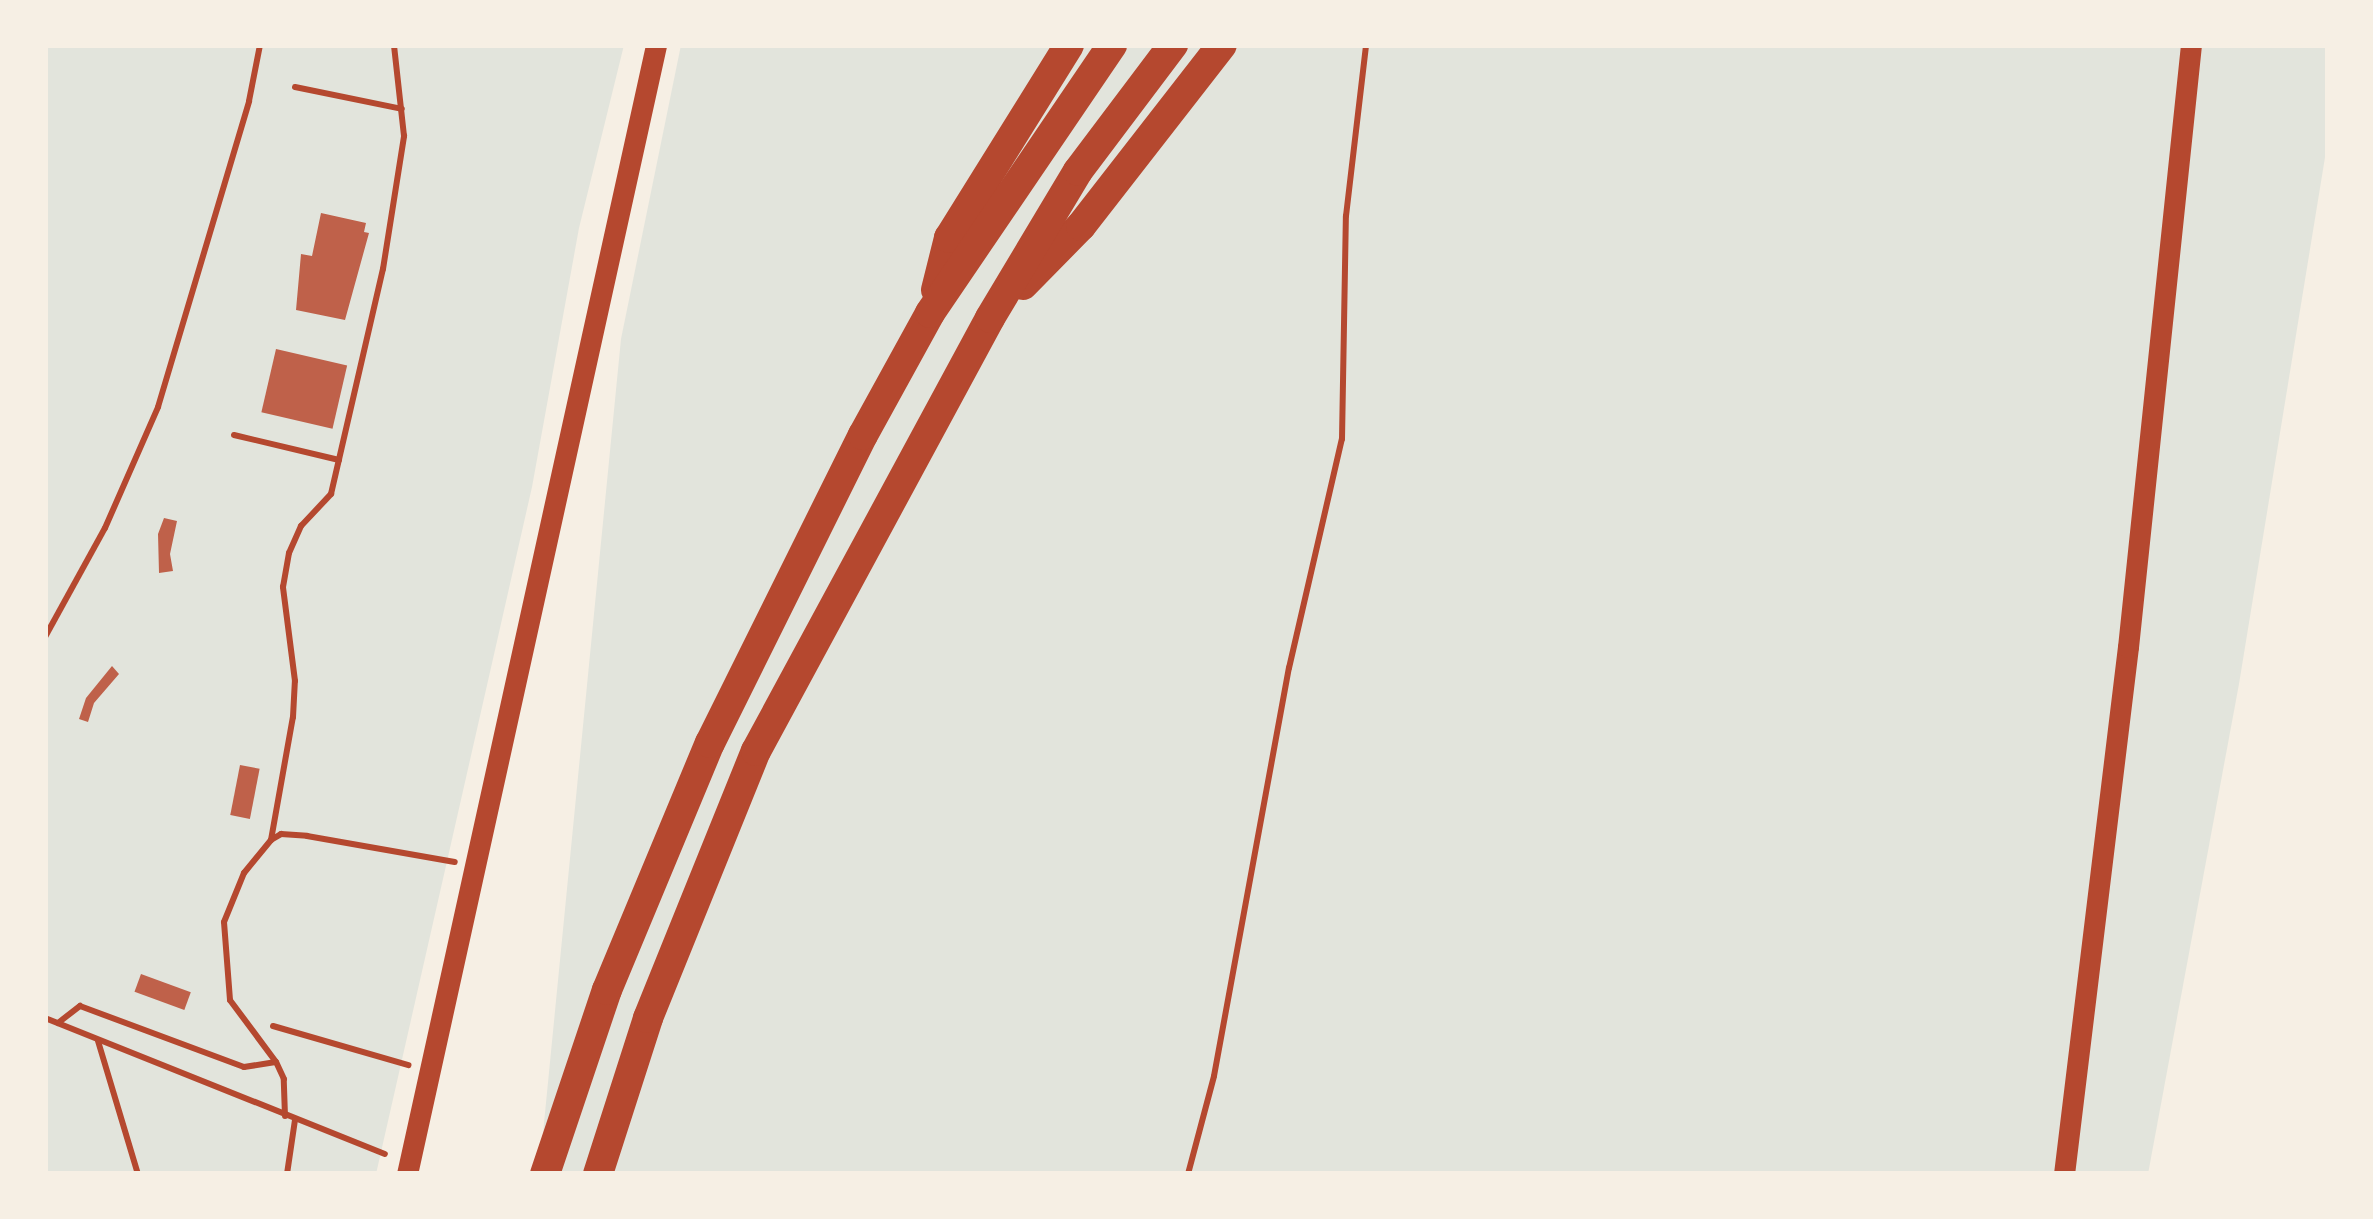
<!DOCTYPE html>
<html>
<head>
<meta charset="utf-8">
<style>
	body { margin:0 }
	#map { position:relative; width:2373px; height:1219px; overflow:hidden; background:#f6efe4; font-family:Quicksand,sans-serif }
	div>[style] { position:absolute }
	.green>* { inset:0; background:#e2e4dc }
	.building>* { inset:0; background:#bf614a; transform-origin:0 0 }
	.path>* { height:6px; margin:-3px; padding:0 3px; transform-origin:3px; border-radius:3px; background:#b5482f }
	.tertiary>* { height:21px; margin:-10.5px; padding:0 10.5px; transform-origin:10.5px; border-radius:10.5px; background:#b5482f }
	.primary>* { height:30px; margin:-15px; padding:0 15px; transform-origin:15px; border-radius:15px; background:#b5482f }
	span { translate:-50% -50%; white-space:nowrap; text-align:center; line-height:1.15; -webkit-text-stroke:9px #f6efe4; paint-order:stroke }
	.frame { position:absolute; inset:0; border:48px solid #f6efe4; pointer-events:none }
</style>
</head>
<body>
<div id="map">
	<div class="green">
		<div style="clip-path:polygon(45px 45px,624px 45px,579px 228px,532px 487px,376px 1174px,45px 1174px)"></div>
		<div style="clip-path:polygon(681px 45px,2328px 45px,2328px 139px,2239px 684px,2148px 1174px,539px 1174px,621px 339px)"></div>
	</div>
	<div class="building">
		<div style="clip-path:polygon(321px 213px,366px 223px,364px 232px,369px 233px,345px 320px,296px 310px,301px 254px,312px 256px)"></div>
		<div style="left:276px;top:349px;width:73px;height:65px;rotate:13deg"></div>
		<div style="clip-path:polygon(164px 518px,177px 521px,170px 554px,173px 571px,159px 573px,158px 534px)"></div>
		<div style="clip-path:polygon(112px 666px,119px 674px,94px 703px,88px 722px,79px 719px,86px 698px)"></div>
		<div style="left:240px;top:765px;width:20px;height:51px;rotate:11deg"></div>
		<div style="left:141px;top:974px;width:53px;height:19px;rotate:20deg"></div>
	</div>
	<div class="path">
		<div style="left:295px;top:87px;width:109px;rotate:11.6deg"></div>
		<div style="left:234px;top:435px;width:108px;rotate:13.4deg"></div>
		<div style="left:45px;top:637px;width:124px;rotate:-61.2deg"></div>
		<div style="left:105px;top:528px;width:132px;rotate:-66.3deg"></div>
		<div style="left:158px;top:407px;width:319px;rotate:-73.4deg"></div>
		<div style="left:249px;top:101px;width:57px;rotate:-78.9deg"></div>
		<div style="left:271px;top:840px;width:12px;rotate:-31deg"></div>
		<div style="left:281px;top:834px;width:26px;rotate:4deg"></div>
		<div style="left:307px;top:836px;width:150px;rotate:10deg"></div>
		<div style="left:45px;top:1018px;width:366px;rotate:21.8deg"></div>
		<div style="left:58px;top:1023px;width:28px;rotate:-38deg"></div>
		<div style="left:80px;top:1006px;width:175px;rotate:20.4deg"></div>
		<div style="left:244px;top:1067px;width:32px;rotate:-9deg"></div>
		<div style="left:273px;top:1026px;width:141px;rotate:16.1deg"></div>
		<div style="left:98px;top:1041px;width:139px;rotate:73.3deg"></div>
		<div style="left:285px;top:1116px;width:37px;rotate:-92deg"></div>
		<div style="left:284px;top:1079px;width:19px;rotate:-115deg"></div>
		<div style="left:276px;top:1062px;width:77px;rotate:-126.6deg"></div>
		<div style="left:230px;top:1000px;width:78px;rotate:-94.4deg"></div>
		<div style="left:224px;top:922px;width:53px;rotate:-67.8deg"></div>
		<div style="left:244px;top:873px;width:43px;rotate:-50.7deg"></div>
		<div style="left:271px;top:840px;width:125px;rotate:-79.9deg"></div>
		<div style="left:293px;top:717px;width:36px;rotate:-87deg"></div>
		<div style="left:295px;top:681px;width:95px;rotate:-97.3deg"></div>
		<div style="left:283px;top:587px;width:35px;rotate:-80deg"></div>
		<div style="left:289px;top:553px;width:30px;rotate:-66deg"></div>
		<div style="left:301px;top:526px;width:44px;rotate:-46.8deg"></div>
		<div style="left:331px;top:494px;width:231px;rotate:-77deg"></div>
		<div style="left:383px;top:269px;width:135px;rotate:-81deg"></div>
		<div style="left:404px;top:136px;width:92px;rotate:-96.3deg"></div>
		<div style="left:287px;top:1174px;width:55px;rotate:-81.6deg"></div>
		<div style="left:1188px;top:1174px;width:101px;rotate:-75.1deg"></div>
		<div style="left:1214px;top:1076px;width:415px;rotate:-79.6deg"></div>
		<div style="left:1289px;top:668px;width:235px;rotate:-77deg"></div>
		<div style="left:1342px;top:439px;width:223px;rotate:-89deg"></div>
		<div style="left:1346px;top:216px;width:172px;rotate:-83.3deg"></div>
	</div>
	<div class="tertiary">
		<div style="left:407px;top:1174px;width:1156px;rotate:-77.56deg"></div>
		<div style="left:2064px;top:1174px;width:531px;rotate:-83.08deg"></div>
		<div style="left:2128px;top:647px;width:605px;rotate:-84.03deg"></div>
	</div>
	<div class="primary">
		<div style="left:1023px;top:285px;width:83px;rotate:-45.5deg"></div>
		<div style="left:1081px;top:226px;width:229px;rotate:-52.1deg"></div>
		<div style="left:936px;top:290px;width:54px;rotate:-76deg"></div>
		<div style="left:949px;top:238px;width:227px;rotate:-58.1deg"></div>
		<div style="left:545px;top:1174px;width:194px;rotate:-71.4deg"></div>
		<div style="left:607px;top:990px;width:268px;rotate:-67.4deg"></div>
		<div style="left:710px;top:743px;width:344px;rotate:-63.6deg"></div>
		<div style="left:863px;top:435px;width:139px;rotate:-61.2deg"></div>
		<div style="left:930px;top:313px;width:324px;rotate:-55.8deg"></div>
		<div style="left:598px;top:1174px;width:164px;rotate:-72.2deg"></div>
		<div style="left:648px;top:1018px;width:288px;rotate:-68deg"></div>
		<div style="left:756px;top:751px;width:492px;rotate:-61.6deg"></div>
		<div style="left:990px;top:318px;width:171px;rotate:-59.1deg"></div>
		<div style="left:1078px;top:171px;width:158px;rotate:-53deg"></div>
	</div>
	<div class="frame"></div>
</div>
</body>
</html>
